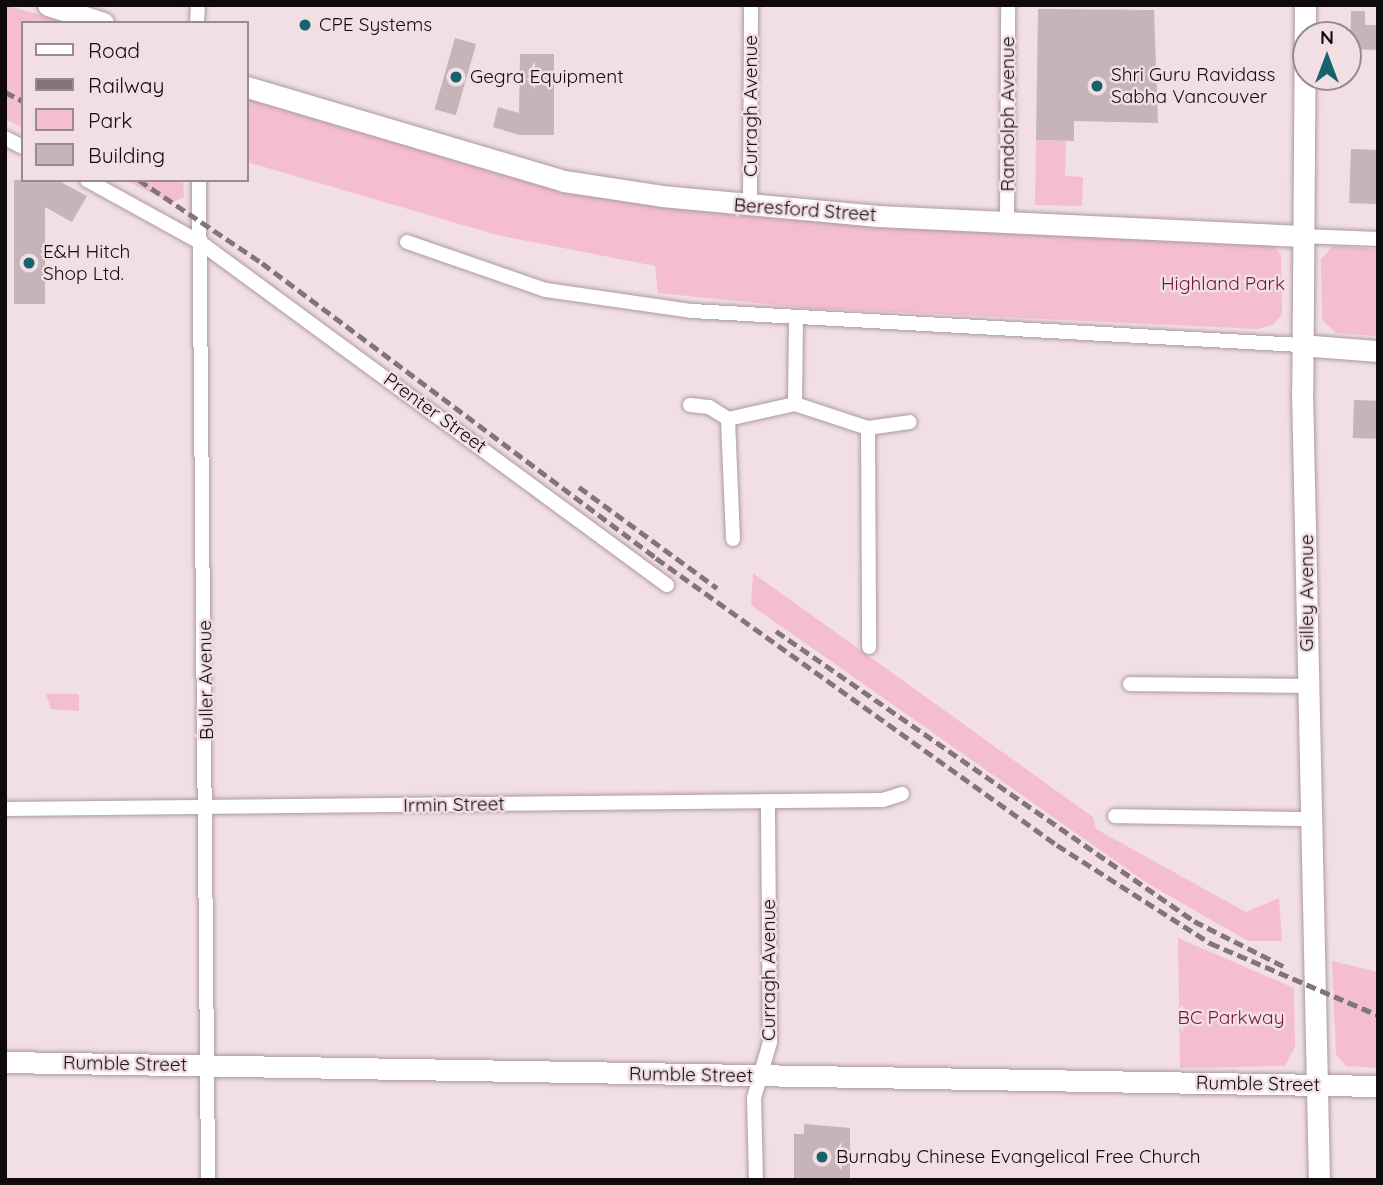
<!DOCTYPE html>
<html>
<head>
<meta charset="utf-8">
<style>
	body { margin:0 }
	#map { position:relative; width:1383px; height:1185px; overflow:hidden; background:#f2dfe4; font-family:Quicksand,sans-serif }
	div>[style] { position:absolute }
	.green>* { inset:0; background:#f4bece }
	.building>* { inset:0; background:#c6b4b9; transform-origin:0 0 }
	.roads { filter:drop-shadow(0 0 2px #ab9a9f) drop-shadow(0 0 2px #ab9a9f) }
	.street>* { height:14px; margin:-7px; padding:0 7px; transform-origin:7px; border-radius:7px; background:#fff }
	.secondary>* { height:21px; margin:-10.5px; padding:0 10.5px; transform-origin:10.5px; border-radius:10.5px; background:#fff }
	.rail>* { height:5px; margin-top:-2.5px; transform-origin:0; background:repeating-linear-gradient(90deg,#827578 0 10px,transparent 0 15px) }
	.dots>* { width:19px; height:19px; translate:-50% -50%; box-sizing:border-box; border:4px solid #f2dfe4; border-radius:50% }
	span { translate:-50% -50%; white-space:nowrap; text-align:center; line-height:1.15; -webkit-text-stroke:5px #f2dfe4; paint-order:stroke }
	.poi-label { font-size:19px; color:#100a0b }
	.left { translate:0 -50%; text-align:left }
	.street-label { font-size:19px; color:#100a0b }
	.park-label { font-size:19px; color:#72173f }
	.frame { position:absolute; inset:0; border:7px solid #100a0b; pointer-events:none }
	.legend { position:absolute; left:21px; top:21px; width:228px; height:161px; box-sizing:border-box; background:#f2dfe4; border:2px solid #988a8d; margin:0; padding:9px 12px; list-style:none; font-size:21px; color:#100a0b }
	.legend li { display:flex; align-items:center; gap:14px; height:35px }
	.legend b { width:35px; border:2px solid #988a8d }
	.north { position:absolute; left:1292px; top:21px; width:70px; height:70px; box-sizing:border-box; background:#f2dfe4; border:2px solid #988a8d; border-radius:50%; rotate:0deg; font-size:19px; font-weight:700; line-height:28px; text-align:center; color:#100a0b }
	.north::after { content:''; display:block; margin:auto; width:24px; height:32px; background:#16626d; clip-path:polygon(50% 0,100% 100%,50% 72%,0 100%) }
</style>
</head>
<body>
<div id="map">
	<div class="green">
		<div style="clip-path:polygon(5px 5px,69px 23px,23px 23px,23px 128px,5px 119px)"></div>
		<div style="clip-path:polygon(247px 97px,509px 177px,669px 208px,778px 219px,1271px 243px,1281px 255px,1282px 314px,1274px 324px,1258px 329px,805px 308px,658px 293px,655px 266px,497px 235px,247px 162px)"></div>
		<div style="clip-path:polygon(1036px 140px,1066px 141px,1065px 176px,1083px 177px,1082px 206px,1035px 205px)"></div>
		<div style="clip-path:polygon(125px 180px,183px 180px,184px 197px,171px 203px)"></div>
		<div style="clip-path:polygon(1333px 246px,1378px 249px,1378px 336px,1336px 333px,1322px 320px,1321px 259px)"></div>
		<div style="clip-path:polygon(753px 573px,1093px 817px,1096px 829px,1246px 912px,1279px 898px,1282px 941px,1248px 941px,1147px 883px,751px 605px)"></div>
		<div style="clip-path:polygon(46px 694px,79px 694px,79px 711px,51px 709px)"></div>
		<div style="clip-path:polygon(1178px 938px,1294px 988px,1295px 1047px,1285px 1066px,1180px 1068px)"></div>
		<div style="clip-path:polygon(1332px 961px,1378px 972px,1378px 1068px,1346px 1066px,1336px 1055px)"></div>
	</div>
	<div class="building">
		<div style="clip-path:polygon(1038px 9px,1154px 10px,1158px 123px,1074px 121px,1074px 141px,1036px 140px)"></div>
		<div style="clip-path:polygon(1351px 11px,1365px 11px,1365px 25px,1378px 25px,1378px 50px,1350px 49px)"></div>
		<div style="left:455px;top:38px;width:22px;height:74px;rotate:16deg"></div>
		<div style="clip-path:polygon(520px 54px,554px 54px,554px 135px,519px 135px,493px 127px,498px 107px,519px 113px)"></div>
		<div style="left:1351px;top:149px;width:27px;height:54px;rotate:2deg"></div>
		<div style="clip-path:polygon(14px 180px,57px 180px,87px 196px,72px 222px,45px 207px,45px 304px,14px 304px)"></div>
		<div style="left:1354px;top:400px;width:24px;height:38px;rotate:2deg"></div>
		<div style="clip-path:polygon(804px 1124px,850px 1128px,850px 1180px,794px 1180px,794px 1134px,804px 1134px)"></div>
	</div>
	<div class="roads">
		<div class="street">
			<div style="left:197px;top:23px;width:18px;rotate:-87deg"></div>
			<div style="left:5px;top:138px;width:20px;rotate:27deg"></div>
			<div style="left:87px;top:180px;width:130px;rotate:28.9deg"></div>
			<div style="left:201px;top:243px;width:578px;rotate:36.28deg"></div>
			<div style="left:199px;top:180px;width:1000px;rotate:89.48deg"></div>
			<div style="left:750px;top:207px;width:202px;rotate:-89.7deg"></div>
			<div style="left:1007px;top:222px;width:217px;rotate:-89.7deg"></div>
			<div style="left:1302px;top:236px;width:76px;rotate:2.3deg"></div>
			<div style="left:407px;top:242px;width:147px;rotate:19.1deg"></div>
			<div style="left:546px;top:290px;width:148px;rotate:8.2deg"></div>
			<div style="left:692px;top:311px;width:610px;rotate:3.2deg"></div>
			<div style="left:796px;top:320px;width:84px;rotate:90.7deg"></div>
			<div style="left:795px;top:404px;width:77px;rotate:18.2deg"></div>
			<div style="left:868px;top:428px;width:219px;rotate:89.7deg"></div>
			<div style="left:690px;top:405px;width:19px;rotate:6deg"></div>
			<div style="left:709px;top:407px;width:22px;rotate:32deg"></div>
			<div style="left:868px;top:428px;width:42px;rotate:-8.1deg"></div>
			<div style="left:733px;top:539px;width:120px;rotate:-92.4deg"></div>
			<div style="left:728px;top:419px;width:69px;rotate:-12.6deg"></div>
			<div style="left:1130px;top:684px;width:177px;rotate:0.6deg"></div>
			<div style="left:5px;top:809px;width:878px;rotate:-0.59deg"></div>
			<div style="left:883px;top:800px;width:20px;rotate:-18deg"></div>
			<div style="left:1115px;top:816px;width:195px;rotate:0.9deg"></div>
			<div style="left:756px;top:1180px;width:82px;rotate:-91.4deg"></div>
			<div style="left:754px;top:1098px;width:58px;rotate:-74.1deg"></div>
			<div style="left:770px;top:1042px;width:241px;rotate:-90.5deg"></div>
		</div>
		<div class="secondary">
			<div style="left:48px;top:5px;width:58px;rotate:18.1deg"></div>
			<div style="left:1305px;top:5px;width:385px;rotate:90.4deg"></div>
			<div style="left:1302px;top:390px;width:790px;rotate:88.77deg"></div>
			<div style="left:247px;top:87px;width:331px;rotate:16.5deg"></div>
			<div style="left:564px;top:181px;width:99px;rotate:8.7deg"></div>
			<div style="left:662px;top:196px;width:217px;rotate:5.3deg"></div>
			<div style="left:878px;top:216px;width:424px;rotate:2.7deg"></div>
			<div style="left:1301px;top:345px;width:77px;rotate:4.5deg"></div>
			<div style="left:5px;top:1062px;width:1373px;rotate:1deg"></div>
		</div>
	</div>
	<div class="rail">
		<div style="left:5px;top:92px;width:20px;rotate:27deg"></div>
		<div style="left:139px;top:180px;width:148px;rotate:34deg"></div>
		<div style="left:262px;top:263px;width:492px;rotate:36.8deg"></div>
		<div style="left:656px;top:558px;width:493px;rotate:35.6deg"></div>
		<div style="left:1057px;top:845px;width:182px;rotate:32.6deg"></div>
		<div style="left:1210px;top:943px;width:183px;rotate:23.2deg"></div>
		<div style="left:579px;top:487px;width:171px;rotate:36.2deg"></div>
		<div style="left:776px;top:631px;width:509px;rotate:34.75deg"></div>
		<div style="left:1194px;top:921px;width:104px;rotate:26.8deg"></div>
	</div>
	<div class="dots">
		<div style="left:305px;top:25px;background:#16626d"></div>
		<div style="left:456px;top:77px;background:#16626d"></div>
		<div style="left:1097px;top:86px;background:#16626d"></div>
		<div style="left:29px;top:263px;background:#16626d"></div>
		<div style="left:822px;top:1157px;background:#16626d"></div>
	</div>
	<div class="poi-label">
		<span class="left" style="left:319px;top:25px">CPE Systems</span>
		<span class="left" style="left:1111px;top:86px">Shri Guru Ravidass<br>Sabha Vancouver</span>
		<span class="left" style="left:470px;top:77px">Gegra Equipment</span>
		<span class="left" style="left:43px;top:263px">E&amp;H Hitch<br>Shop Ltd.</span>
		<span class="left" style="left:836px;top:1157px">Burnaby Chinese Evangelical Free Church</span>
	</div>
	<div class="street-label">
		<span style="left:751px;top:106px;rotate:-90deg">Curragh Avenue</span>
		<span style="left:1008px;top:114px;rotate:-90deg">Randolph Avenue</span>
		<span style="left:805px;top:210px;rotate:4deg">Beresford Street</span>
		<span style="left:435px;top:413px;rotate:36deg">Prenter Street</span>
		<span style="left:1307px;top:593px;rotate:-90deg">Gilley Avenue</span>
		<span style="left:206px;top:680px;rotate:-91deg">Buller Avenue</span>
		<span style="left:454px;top:805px;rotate:-1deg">Irmin Street</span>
		<span style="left:769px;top:970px;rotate:-90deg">Curragh Avenue</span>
		<span style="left:125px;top:1064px;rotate:1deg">Rumble Street</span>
		<span style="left:691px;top:1075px;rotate:1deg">Rumble Street</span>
		<span style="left:1258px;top:1084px;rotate:1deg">Rumble Street</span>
	</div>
	<div class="park-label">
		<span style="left:1223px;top:284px">Highland Park</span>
		<span style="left:1231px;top:1018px">BC Parkway</span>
	</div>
	<div class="frame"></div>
	<ul class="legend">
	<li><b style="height:9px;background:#fff"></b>Road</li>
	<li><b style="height:9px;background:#827578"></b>Railway</li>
	<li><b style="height:19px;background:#f4bece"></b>Park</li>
	<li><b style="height:19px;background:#c6b4b9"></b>Building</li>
	</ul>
	<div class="north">N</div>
</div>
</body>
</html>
